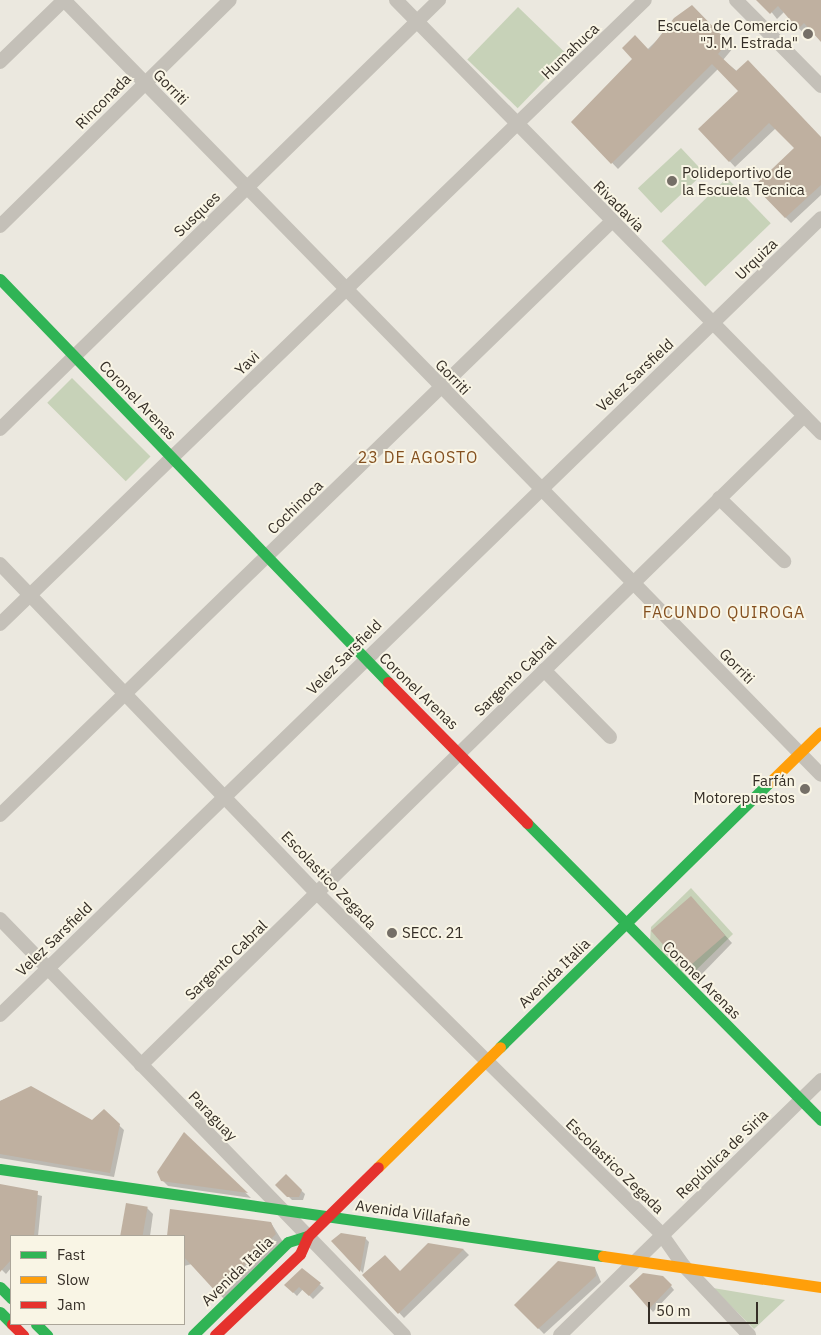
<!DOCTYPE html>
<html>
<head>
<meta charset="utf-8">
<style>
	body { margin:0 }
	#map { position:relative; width:821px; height:1335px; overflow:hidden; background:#ebe8df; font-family:"IBM Plex Sans",sans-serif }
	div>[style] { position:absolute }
	.green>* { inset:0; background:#c7d2b8; transform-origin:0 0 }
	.shadow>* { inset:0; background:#0003 }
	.building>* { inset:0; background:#bfb0a0; transform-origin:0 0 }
	.street>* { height:14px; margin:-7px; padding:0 7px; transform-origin:7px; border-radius:7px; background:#c4c0b8 }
	.fast>* { height:11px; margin:-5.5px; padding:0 5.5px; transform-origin:5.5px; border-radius:5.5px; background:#30b455 }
	.slow>* { height:11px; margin:-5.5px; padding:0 5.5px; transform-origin:5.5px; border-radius:5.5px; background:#ff9f0a }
	.jam>* { height:11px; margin:-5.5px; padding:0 5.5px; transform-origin:5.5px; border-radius:5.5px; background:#e5322d }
	.dots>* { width:14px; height:14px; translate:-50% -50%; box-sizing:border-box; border:2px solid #f9f5e5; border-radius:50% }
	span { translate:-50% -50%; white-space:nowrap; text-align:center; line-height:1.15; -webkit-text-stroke:4px #f9f5e5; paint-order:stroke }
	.poi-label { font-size:15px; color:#352e26 }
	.right { translate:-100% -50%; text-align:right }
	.left { translate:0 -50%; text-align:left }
	.street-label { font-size:15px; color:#352e26 }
	.neighbourhood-label { font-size:16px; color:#84501f; letter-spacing:1px }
	.legend { position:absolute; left:10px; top:1235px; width:175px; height:90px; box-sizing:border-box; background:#f9f5e5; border:1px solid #aba599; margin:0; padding:6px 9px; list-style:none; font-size:15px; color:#352e26 }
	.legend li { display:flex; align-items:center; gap:10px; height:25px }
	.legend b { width:25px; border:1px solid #aba599 }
	.scale { position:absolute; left:648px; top:1302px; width:110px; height:22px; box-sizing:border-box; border:2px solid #352e26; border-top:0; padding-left:6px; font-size:15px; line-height:18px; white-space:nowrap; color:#352e26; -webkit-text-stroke:4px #f9f5e5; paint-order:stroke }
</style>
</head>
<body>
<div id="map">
	<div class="green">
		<div style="left:518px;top:7px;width:70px;height:73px;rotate:44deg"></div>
		<div style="left:681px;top:148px;width:34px;height:59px;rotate:47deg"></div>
		<div style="left:727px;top:178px;width:63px;height:91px;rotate:46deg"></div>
		<div style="left:72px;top:378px;width:111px;height:35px;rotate:45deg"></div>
		<div style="clip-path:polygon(691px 888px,733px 934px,687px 979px,650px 941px,651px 927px)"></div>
		<div style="clip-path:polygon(713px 1288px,785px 1300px,754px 1329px)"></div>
	</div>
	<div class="shadow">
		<div style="clip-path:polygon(762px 0,821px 0,821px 40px,810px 28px,804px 34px,784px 12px,777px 19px)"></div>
		<div style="clip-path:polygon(692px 6px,733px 48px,723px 60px,821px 138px,821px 195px,791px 223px,755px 186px,796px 148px,776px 128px,735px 167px,700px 129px,740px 91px,718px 69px,618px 169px,573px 122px)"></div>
		<div style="clip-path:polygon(698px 905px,732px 943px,698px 978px,656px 936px)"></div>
		<div style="clip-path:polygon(31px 1088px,92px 1121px,104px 1111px,124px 1130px,114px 1177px,0 1158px,0 1101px)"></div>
		<div style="clip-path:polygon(184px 1134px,251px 1198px,168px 1186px,162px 1180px)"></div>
		<div style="clip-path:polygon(286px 1176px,305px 1194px,303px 1200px,292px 1200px,277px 1185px)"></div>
		<div style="clip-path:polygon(0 1185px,42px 1196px,38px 1236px,11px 1236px,11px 1268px,6px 1274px,0 1268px)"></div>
		<div style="clip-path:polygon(127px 1205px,147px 1208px,153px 1214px,150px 1236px,123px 1236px)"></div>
		<div style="clip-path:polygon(171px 1210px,271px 1223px,283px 1242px,225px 1300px,192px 1264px,184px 1266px,184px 1236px,168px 1236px)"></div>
		<div style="clip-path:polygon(365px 1238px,369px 1242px,363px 1273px,332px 1241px)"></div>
		<div style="clip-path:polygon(428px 1245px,464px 1250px,469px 1255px,404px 1318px,364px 1275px,400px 1272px)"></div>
		<div style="clip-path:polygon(595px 1268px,601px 1282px,544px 1334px,516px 1305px)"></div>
		<div style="clip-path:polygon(302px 1270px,324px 1288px,313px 1299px,303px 1289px,297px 1296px,286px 1285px)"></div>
		<div style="clip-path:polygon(667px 1281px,674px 1290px,653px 1312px,631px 1286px)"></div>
	</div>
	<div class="building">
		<div style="clip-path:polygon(756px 0,821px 0,821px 42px,804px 23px,798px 29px,778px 6px,770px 14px)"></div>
		<div style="clip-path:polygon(692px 5px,728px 42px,718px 54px,736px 71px,748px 60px,821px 137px,821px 185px,785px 218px,754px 186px,794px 148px,769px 123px,729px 162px,698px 129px,738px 91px,712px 64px,611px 164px,571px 122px,632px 59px,622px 48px,635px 35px,649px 50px,674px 18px)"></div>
		<div style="left:691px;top:896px;width:52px;height:53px;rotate:49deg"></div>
		<div style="clip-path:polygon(31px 1086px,92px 1120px,104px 1109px,120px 1124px,110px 1173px,0 1154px,0 1101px)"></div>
		<div style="clip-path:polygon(184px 1132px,248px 1193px,161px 1181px,157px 1172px)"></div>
		<div style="clip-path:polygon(286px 1174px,302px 1190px,299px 1197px,287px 1197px,275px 1185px)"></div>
		<div style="clip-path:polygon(0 1184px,38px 1191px,34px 1236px,11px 1236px,11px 1260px,0 1272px)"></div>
		<div style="left:126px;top:1203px;width:22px;height:33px;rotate:10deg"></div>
		<div style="clip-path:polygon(170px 1209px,271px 1222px,276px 1234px,217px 1293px,184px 1257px,184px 1236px,167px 1236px)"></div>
		<div style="clip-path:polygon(341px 1233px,366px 1237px,360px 1272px,331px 1241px)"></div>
		<div style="clip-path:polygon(428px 1243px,464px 1249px,398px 1314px,362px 1275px,385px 1255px,400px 1271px)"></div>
		<div style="clip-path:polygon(558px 1261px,595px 1267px,596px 1276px,538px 1329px,514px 1305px)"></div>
		<div style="clip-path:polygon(302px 1268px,321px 1283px,309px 1296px,299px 1287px,293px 1293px,284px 1285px)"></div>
		<div style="clip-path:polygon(643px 1273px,663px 1276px,672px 1285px,649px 1309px,629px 1286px)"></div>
	</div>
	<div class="street">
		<div style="left:64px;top:0;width:1083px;rotate:45.67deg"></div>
		<div style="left:396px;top:0;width:607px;rotate:45.53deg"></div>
		<div style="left:736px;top:0;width:121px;rotate:45.3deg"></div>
		<div style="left:0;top:62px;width:89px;rotate:-44.1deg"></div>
		<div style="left:0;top:226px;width:322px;rotate:-44.5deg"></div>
		<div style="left:0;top:429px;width:614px;rotate:-44.34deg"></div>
		<div style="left:719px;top:498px;width:91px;rotate:44.1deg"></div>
		<div style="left:0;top:564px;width:457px;rotate:46.1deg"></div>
		<div style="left:317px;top:893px;width:486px;rotate:44.7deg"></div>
		<div style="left:662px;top:1235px;width:38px;rotate:55deg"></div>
		<div style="left:684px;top:1266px;width:95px;rotate:46.7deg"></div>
		<div style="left:0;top:624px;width:897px;rotate:-44.05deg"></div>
		<div style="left:544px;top:670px;width:94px;rotate:45.4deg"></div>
		<div style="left:0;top:815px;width:853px;rotate:-44.14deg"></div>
		<div style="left:0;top:919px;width:580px;rotate:45.84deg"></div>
		<div style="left:0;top:1015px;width:1144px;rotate:-44.15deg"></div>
		<div style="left:141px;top:1065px;width:928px;rotate:-44.39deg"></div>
		<div style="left:560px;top:1335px;width:365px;rotate:-44.3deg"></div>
	</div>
	<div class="fast">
		<div style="left:0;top:279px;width:559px;rotate:46.09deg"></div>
		<div style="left:527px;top:823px;width:418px;rotate:45.3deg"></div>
		<div style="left:500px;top:1047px;width:378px;rotate:-44.5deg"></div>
		<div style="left:0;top:1169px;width:609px;rotate:8.21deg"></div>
		<div style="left:0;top:1287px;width:16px;rotate:45deg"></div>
		<div style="left:0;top:1312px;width:16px;rotate:45deg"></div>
		<div style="left:36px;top:1324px;width:16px;rotate:45deg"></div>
		<div style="left:193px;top:1335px;width:133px;rotate:-44.4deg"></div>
		<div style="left:288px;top:1242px;width:21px;rotate:-17deg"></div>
	</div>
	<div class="slow">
		<div style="left:770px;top:782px;width:71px;rotate:-44.4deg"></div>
		<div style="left:378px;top:1167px;width:171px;rotate:-44.5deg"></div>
		<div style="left:603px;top:1256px;width:220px;rotate:8.1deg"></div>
	</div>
	<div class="jam">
		<div style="left:388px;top:682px;width:198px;rotate:45.4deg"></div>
		<div style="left:12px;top:1324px;width:16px;rotate:45deg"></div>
		<div style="left:215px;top:1335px;width:117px;rotate:-43.6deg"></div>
		<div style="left:300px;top:1254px;width:20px;rotate:-66deg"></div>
		<div style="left:308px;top:1236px;width:98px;rotate:-44.6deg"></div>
	</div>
	<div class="dots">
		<div style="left:808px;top:34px;background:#756f67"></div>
		<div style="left:672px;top:181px;background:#756f67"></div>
		<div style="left:805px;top:789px;background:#756f67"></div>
		<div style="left:392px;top:933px;background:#756f67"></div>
	</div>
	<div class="poi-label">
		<span class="right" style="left:798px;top:34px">Escuela de Comercio<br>"J. M. Estrada"</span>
		<span class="left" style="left:682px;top:181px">Polideportivo de<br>la Escuela Tecnica</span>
		<span class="right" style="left:795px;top:789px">Farfán<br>Motorepuestos</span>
		<span class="left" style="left:402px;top:933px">SECC. 21</span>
	</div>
	<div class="street-label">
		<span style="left:570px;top:51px;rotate:-44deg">Humahuca</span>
		<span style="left:171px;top:87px;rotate:46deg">Gorriti</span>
		<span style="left:103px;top:101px;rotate:-45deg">Rinconada</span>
		<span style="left:619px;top:206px;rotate:45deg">Rivadavia</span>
		<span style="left:197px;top:214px;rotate:-44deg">Susques</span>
		<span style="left:756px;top:259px;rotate:-44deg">Urquiza</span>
		<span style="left:247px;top:363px;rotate:-44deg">Yavi</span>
		<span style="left:635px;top:375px;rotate:-43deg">Velez Sarsfield</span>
		<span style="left:453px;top:377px;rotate:46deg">Gorriti</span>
		<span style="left:138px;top:400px;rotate:46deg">Coronel Arenas</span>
		<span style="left:295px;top:507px;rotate:-44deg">Cochinoca</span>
		<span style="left:344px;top:657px;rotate:-45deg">Velez Sarsfield</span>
		<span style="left:737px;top:666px;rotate:45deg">Gorriti</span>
		<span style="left:515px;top:676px;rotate:-44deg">Sargento Cabral</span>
		<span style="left:419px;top:691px;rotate:44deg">Coronel Arenas</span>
		<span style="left:329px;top:880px;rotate:46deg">Escolastico Zegada</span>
		<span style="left:54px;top:939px;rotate:-44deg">Velez Sarsfield</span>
		<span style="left:226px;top:960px;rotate:-44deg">Sargento Cabral</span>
		<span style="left:554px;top:973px;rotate:-44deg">Avenida Italia</span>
		<span style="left:702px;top:980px;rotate:45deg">Coronel Arenas</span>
		<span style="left:213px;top:1116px;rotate:46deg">Paraguay</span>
		<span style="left:722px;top:1154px;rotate:-44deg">República de Siria</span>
		<span style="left:615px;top:1166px;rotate:44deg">Escolastico Zegada</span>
		<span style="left:413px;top:1213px;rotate:8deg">Avenida Villafañe</span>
		<span style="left:237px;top:1271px;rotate:-44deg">Avenida Italia</span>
	</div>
	<div class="neighbourhood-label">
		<span style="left:418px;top:457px">23 DE AGOSTO</span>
		<span style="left:724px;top:612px">FACUNDO QUIROGA</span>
	</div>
	<ul class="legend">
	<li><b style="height:6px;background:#30b455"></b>Fast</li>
	<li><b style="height:6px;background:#ff9f0a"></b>Slow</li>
	<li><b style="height:6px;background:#e5322d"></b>Jam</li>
	</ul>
	<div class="scale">50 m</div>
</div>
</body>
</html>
